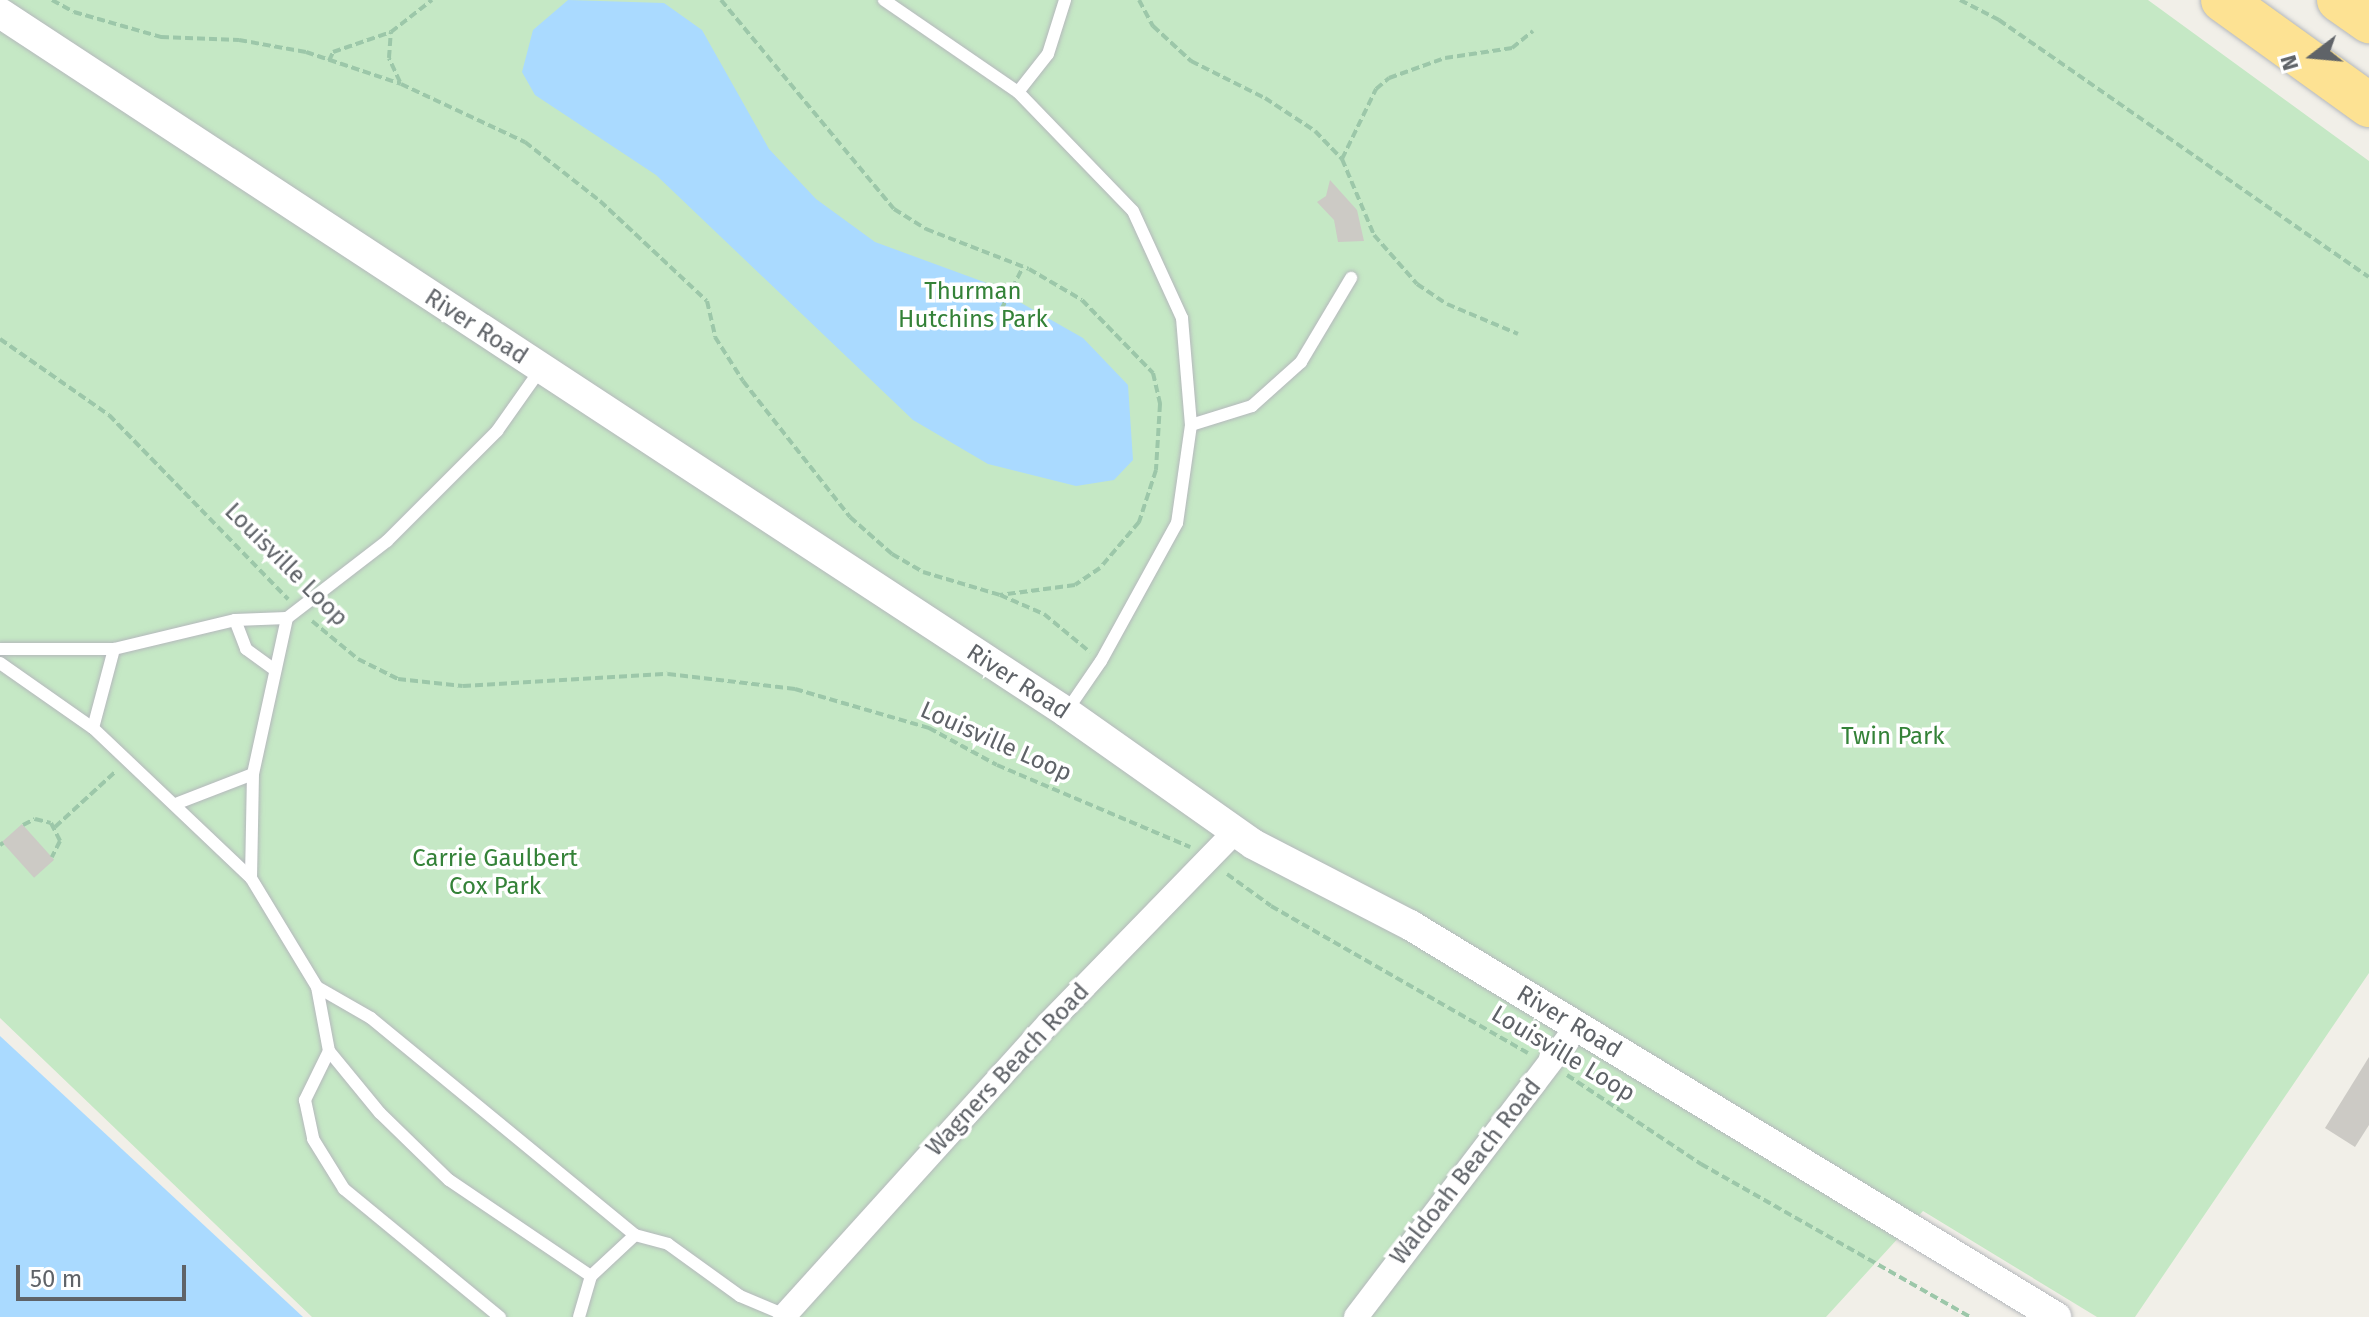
<!DOCTYPE html>
<html>
<head>
<meta charset="utf-8">
<style>
	body { margin:0 }
	#map { position:relative; width:2369px; height:1317px; overflow:hidden; background:#f1efe8; font-family:"Fira Sans",sans-serif }
	div>[style] { position:absolute }
	.green>* { inset:0; background:#c5e8c5 }
	.water>* { inset:0; background:#aadaff }
	.building>* { inset:0; background:#cccac5; transform-origin:0 0 }
	.path>* { height:4px; margin-top:-2px; transform-origin:0; background:repeating-linear-gradient(90deg,#9cc7a9 0 8px,transparent 0 12px) }
	.roads { filter:drop-shadow(0 0 2px #b5b8bc) drop-shadow(0 0 2px #b5b8bc) }
	.service>* { height:12px; margin:-6px; padding:0 6px; transform-origin:6px; border-radius:6px; background:#fff }
	.minor>* { height:24px; margin:-12px; padding:0 12px; transform-origin:12px; border-radius:12px; background:#fff }
	.tertiary>* { height:30px; margin:-15px; padding:0 15px; transform-origin:15px; border-radius:15px; background:#fff }
	.motorway>* { height:44px; margin:-22px; padding:0 22px; transform-origin:22px; border-radius:22px; background:#fde293 }
	span { translate:-50% -50%; white-space:nowrap; text-align:center; line-height:1.15; -webkit-text-stroke:7px #fff; paint-order:stroke }
	.park-label { font-size:24px; color:#348238 }
	.street-label { font-size:24px; color:#5f6368 }
	.north { position:absolute; left:2273px; top:16px; width:80px; height:80px; -webkit-text-stroke:6px #fff; paint-order:stroke; rotate:254deg; font-size:22px; font-weight:700; line-height:32px; text-align:center; color:#5f6368 }
	.north::after { content:''; display:block; margin:auto; width:28px; height:36px; background:#5f6368; clip-path:polygon(50% 0,100% 100%,50% 72%,0 100%) }
	.scale { position:absolute; left:16px; top:1265px; width:170px; height:36px; box-sizing:border-box; border:4px solid #5f6368; border-top:0; padding-left:10px; font-size:24px; line-height:28px; white-space:nowrap; color:#5f6368; -webkit-text-stroke:6px #fff; paint-order:stroke }
</style>
</head>
<body>
<div id="map">
	<div class="green">
		<div style="clip-path:polygon(0 0,2148px 0,2369px 161px,2369px 973px,2135px 1317px,2097px 1317px,1923px 1211px,1826px 1317px,312px 1317px,0 1018px)"></div>
	</div>
	<div class="water">
		<div style="clip-path:polygon(568px 0,664px 3px,702px 30px,769px 149px,816px 199px,875px 242px,984px 282px,1083px 338px,1128px 385px,1133px 460px,1114px 480px,1076px 486px,988px 464px,913px 420px,656px 175px,535px 95px,522px 72px,533px 30px)"></div>
		<div style="clip-path:polygon(0 1036px,303px 1317px,0 1317px)"></div>
	</div>
	<div class="building">
		<div style="clip-path:polygon(1330px 180px,1357px 210px,1364px 241px,1338px 242px,1334px 220px,1317px 202px,1326px 196px)"></div>
		<div style="left:22px;top:824px;width:48px;height:27px;rotate:48deg"></div>
		<div style="clip-path:polygon(2369px 1057px,2369px 1125px,2355px 1147px,2325px 1128px)"></div>
	</div>
	<div class="path">
		<div style="left:52px;top:0;width:25px;rotate:29deg"></div>
		<div style="left:74px;top:12px;width:91px;rotate:16deg"></div>
		<div style="left:161px;top:37px;width:78px;rotate:2.2deg"></div>
		<div style="left:239px;top:40px;width:68px;rotate:10.2deg"></div>
		<div style="left:306px;top:52px;width:100px;rotate:18.6deg"></div>
		<div style="left:401px;top:84px;width:137px;rotate:25.1deg"></div>
		<div style="left:525px;top:142px;width:95px;rotate:38.2deg"></div>
		<div style="left:600px;top:201px;width:146px;rotate:43.1deg"></div>
		<div style="left:707px;top:301px;width:37px;rotate:77deg"></div>
		<div style="left:715px;top:337px;width:52px;rotate:57.5deg"></div>
		<div style="left:743px;top:381px;width:173px;rotate:51.8deg"></div>
		<div style="left:850px;top:517px;width:56px;rotate:41.4deg"></div>
		<div style="left:892px;top:554px;width:36px;rotate:30deg"></div>
		<div style="left:923px;top:572px;width:80px;rotate:16.6deg"></div>
		<div style="left:721px;top:0;width:271px;rotate:50.4deg"></div>
		<div style="left:894px;top:209px;width:38px;rotate:32deg"></div>
		<div style="left:926px;top:229px;width:110px;rotate:21.2deg"></div>
		<div style="left:1029px;top:269px;width:61px;rotate:30.3deg"></div>
		<div style="left:1082px;top:300px;width:102px;rotate:45.8deg"></div>
		<div style="left:1153px;top:373px;width:32px;rotate:77deg"></div>
		<div style="left:1160px;top:404px;width:66px;rotate:93.5deg"></div>
		<div style="left:1156px;top:470px;width:55px;rotate:108.1deg"></div>
		<div style="left:1139px;top:522px;width:60px;rotate:130.3deg"></div>
		<div style="left:1100px;top:568px;width:30px;rotate:146deg"></div>
		<div style="left:1075px;top:585px;width:76px;rotate:172.4deg"></div>
		<div style="left:1000px;top:595px;width:48px;rotate:23.4deg"></div>
		<div style="left:1044px;top:614px;width:60px;rotate:39.6deg"></div>
		<div style="left:1139px;top:0;width:30px;rotate:62deg"></div>
		<div style="left:1153px;top:26px;width:52px;rotate:42.6deg"></div>
		<div style="left:1191px;top:61px;width:83px;rotate:26.6deg"></div>
		<div style="left:1265px;top:98px;width:60px;rotate:33.4deg"></div>
		<div style="left:1315px;top:131px;width:39px;rotate:46deg"></div>
		<div style="left:1342px;top:159px;width:82px;rotate:67.2deg"></div>
		<div style="left:1374px;top:235px;width:65px;rotate:48.7deg"></div>
		<div style="left:1417px;top:284px;width:36px;rotate:34deg"></div>
		<div style="left:1447px;top:304px;width:77px;rotate:22.9deg"></div>
		<div style="left:1960px;top:0;width:44px;rotate:27.1deg"></div>
		<div style="left:1999px;top:20px;width:450px;rotate:34.8deg"></div>
		<div style="left:329px;top:61px;width:10px;rotate:-66deg"></div>
		<div style="left:333px;top:52px;width:61px;rotate:-19deg"></div>
		<div style="left:400px;top:82px;width:26px;rotate:-115deg"></div>
		<div style="left:389px;top:58px;width:26px;rotate:-86deg"></div>
		<div style="left:391px;top:32px;width:52px;rotate:-38deg"></div>
		<div style="left:1342px;top:159px;width:78px;rotate:-64.1deg"></div>
		<div style="left:1376px;top:89px;width:17px;rotate:-40deg"></div>
		<div style="left:1389px;top:78px;width:59px;rotate:-19.7deg"></div>
		<div style="left:1445px;top:58px;width:68px;rotate:-8.5deg"></div>
		<div style="left:1512px;top:48px;width:27px;rotate:-39deg"></div>
		<div style="left:1001px;top:310px;width:48px;rotate:-62.9deg"></div>
		<div style="left:0;top:339px;width:133px;rotate:34.9deg"></div>
		<div style="left:109px;top:415px;width:257px;rotate:45.8deg"></div>
		<div style="left:312px;top:621px;width:60px;rotate:39.6deg"></div>
		<div style="left:358px;top:659px;width:45px;rotate:26.6deg"></div>
		<div style="left:398px;top:679px;width:65px;rotate:6.1deg"></div>
		<div style="left:463px;top:686px;width:205px;rotate:-3.4deg"></div>
		<div style="left:668px;top:674px;width:128px;rotate:6.7deg"></div>
		<div style="left:795px;top:689px;width:140px;rotate:16.2deg"></div>
		<div style="left:929px;top:728px;width:77px;rotate:28.6deg"></div>
		<div style="left:997px;top:765px;width:210px;rotate:23deg"></div>
		<div style="left:23px;top:825px;width:13px;rotate:-27deg"></div>
		<div style="left:35px;top:819px;width:16px;rotate:14deg"></div>
		<div style="left:51px;top:823px;width:20px;rotate:63deg"></div>
		<div style="left:60px;top:841px;width:18px;rotate:117deg"></div>
		<div style="left:55px;top:827px;width:81px;rotate:-42.5deg"></div>
		<div style="left:0;top:845px;width:4px;rotate:-34deg"></div>
		<div style="left:1227px;top:874px;width:54px;rotate:36deg"></div>
		<div style="left:1271px;top:906px;width:296px;rotate:29.8deg"></div>
		<div style="left:1567px;top:1075px;width:161px;rotate:33.6deg"></div>
		<div style="left:1701px;top:1164px;width:309px;rotate:29.6deg"></div>
	</div>
	<div class="roads">
		<div class="service">
			<div style="left:884px;top:0;width:163px;rotate:34.5deg"></div>
			<div style="left:1018px;top:92px;width:165px;rotate:46deg"></div>
			<div style="left:1133px;top:211px;width:118px;rotate:65.4deg"></div>
			<div style="left:1182px;top:318px;width:107px;rotate:85.2deg"></div>
			<div style="left:1191px;top:425px;width:99px;rotate:98.1deg"></div>
			<div style="left:1177px;top:523px;width:158px;rotate:118.8deg"></div>
			<div style="left:1101px;top:661px;width:62px;rotate:124.5deg"></div>
			<div style="left:1018px;top:92px;width:48px;rotate:-51.7deg"></div>
			<div style="left:1048px;top:54px;width:57px;rotate:-72.5deg"></div>
			<div style="left:1191px;top:425px;width:64px;rotate:-17.3deg"></div>
			<div style="left:1252px;top:406px;width:66px;rotate:-41.9deg"></div>
			<div style="left:1301px;top:362px;width:98px;rotate:-59.2deg"></div>
			<div style="left:235px;top:620px;width:31px;rotate:69deg"></div>
			<div style="left:246px;top:649px;width:34px;rotate:36deg"></div>
			<div style="left:0;top:649px;width:114px"></div>
			<div style="left:0;top:663px;width:113px;rotate:35deg"></div>
			<div style="left:93px;top:728px;width:218px;rotate:43.5deg"></div>
			<div style="left:251px;top:878px;width:127px;rotate:58.8deg"></div>
			<div style="left:317px;top:987px;width:65px;rotate:79.4deg"></div>
			<div style="left:329px;top:1051px;width:80px;rotate:50.6deg"></div>
			<div style="left:380px;top:1113px;width:96px;rotate:44.2deg"></div>
			<div style="left:449px;top:1180px;width:171px;rotate:34.1deg"></div>
			<div style="left:591px;top:1276px;width:60px;rotate:-43deg"></div>
			<div style="left:635px;top:1235px;width:342px;rotate:-140.6deg"></div>
			<div style="left:371px;top:1018px;width:62px;rotate:-150.1deg"></div>
			<div style="left:93px;top:728px;width:82px;rotate:-75.1deg"></div>
			<div style="left:114px;top:649px;width:124px;rotate:-13.5deg"></div>
			<div style="left:235px;top:620px;width:52px;rotate:-2.2deg"></div>
			<div style="left:178px;top:803px;width:80px;rotate:-21.1deg"></div>
			<div style="left:251px;top:878px;width:104px;rotate:-88.9deg"></div>
			<div style="left:253px;top:774px;width:160px;rotate:-77.7deg"></div>
			<div style="left:287px;top:618px;width:126px;rotate:-37.6deg"></div>
			<div style="left:387px;top:541px;width:156px;rotate:-45deg"></div>
			<div style="left:497px;top:431px;width:75px;rotate:-54.8deg"></div>
			<div style="left:329px;top:1051px;width:55px;rotate:116.1deg"></div>
			<div style="left:305px;top:1100px;width:40px;rotate:78deg"></div>
			<div style="left:313px;top:1139px;width:59px;rotate:58.2deg"></div>
			<div style="left:344px;top:1189px;width:202px;rotate:39.4deg"></div>
			<div style="left:635px;top:1235px;width:34px;rotate:15deg"></div>
			<div style="left:668px;top:1244px;width:89px;rotate:35.8deg"></div>
			<div style="left:740px;top:1296px;width:49px;rotate:22.9deg"></div>
			<div style="left:579px;top:1317px;width:43px;rotate:-73.7deg"></div>
		</div>
		<div class="minor">
			<div style="left:785px;top:1315px;width:392px;rotate:-47.9deg"></div>
			<div style="left:1048px;top:1024px;width:269px;rotate:-45.8deg"></div>
			<div style="left:1356px;top:1317px;width:365px;rotate:-52.7deg"></div>
		</div>
		<div class="tertiary">
			<div style="left:0;top:13px;width:1275px;rotate:33.25deg"></div>
			<div style="left:1066px;top:712px;width:229px;rotate:35.2deg"></div>
			<div style="left:1253px;top:844px;width:177px;rotate:27.3deg"></div>
			<div style="left:1410px;top:925px;width:756px;rotate:31.25deg"></div>
		</div>
		<div class="motorway">
			<div style="left:2223px;top:0;width:180px;rotate:35.7deg"></div>
			<div style="left:2339px;top:0;width:37px;rotate:35deg"></div>
		</div>
	</div>
	<div class="park-label">
		<span style="left:973px;top:306px">Thurman<br>Hutchins Park</span>
		<span style="left:1893px;top:737px">Twin Park</span>
		<span style="left:495px;top:873px">Carrie Gaulbert<br>Cox Park</span>
	</div>
	<div class="street-label">
		<span style="left:476px;top:327px;rotate:33deg">River Road</span>
		<span style="left:286px;top:565px;rotate:45deg">Louisville Loop</span>
		<span style="left:1018px;top:682px;rotate:33deg">River Road</span>
		<span style="left:996px;top:742px;rotate:24deg">Louisville Loop</span>
		<span style="left:1569px;top:1022px;rotate:31deg">River Road</span>
		<span style="left:1563px;top:1054px;rotate:31deg">Louisville Loop</span>
		<span style="left:1008px;top:1070px;rotate:-47deg">Wagners Beach Road</span>
		<span style="left:1466px;top:1172px;rotate:-52deg">Waldoah Beach Road</span>
	</div>
	<div class="north">N</div>
	<div class="scale">50 m</div>
</div>
</body>
</html>
